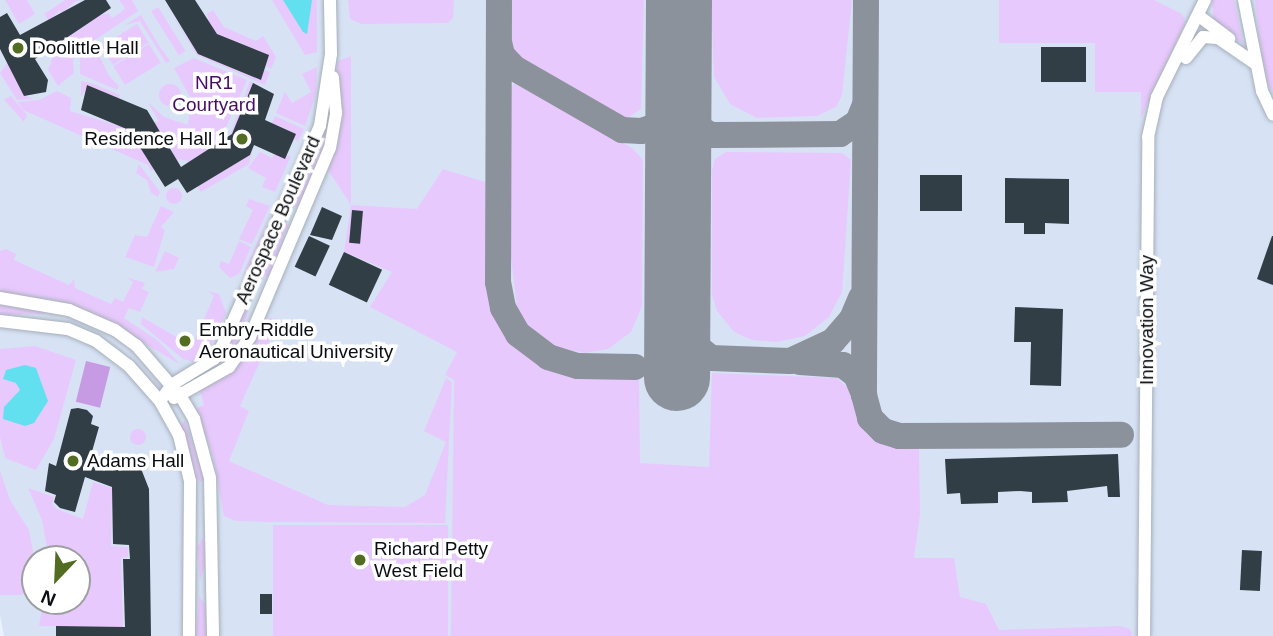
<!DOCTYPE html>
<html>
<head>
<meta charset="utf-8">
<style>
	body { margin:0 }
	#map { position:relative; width:1273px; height:636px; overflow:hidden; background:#e9f1fe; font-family:Helvetica,sans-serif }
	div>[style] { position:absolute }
	.built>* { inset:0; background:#d7e3f5 }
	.green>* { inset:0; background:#e8c9fd; transform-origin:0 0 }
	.round { border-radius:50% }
	.forest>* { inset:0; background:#c79be4; transform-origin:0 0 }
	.water>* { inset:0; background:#62e0f0 }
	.taxiway>* { height:26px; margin:-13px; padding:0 13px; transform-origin:13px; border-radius:13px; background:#8c929b }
	.runway>* { height:66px; margin:-33px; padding:0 33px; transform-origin:33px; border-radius:33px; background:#8c929b }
	.building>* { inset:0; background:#323e45; transform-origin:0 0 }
	.roads { filter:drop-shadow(0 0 2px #a7afbb) drop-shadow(0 0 2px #a7afbb) }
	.minor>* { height:12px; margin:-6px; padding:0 6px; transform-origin:6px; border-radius:6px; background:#fff }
	.dots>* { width:19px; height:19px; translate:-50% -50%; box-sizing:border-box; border:4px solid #fff; border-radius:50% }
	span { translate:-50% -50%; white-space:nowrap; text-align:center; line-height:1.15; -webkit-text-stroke:7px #fff; paint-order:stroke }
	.poi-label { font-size:19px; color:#0a0d11 }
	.left { translate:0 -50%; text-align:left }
	.right { translate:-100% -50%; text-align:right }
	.park-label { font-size:19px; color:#490d65 }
	.street-label { font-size:19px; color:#0a0d11 }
	.north { position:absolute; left:21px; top:545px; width:70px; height:70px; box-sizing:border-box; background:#fff; border:2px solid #9d9ea0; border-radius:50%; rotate:203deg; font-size:19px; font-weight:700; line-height:28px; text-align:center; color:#0a0d11 }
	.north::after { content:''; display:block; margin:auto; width:24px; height:32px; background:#526d21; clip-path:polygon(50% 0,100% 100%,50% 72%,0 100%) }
</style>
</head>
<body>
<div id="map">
	<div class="built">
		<div style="clip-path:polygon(evenodd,0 0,1273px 0,1273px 636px,4px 636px,0 615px,0 0,35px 559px,77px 559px,77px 601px,35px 601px,35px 559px)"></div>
	</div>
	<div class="green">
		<div style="clip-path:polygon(5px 0,27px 0,35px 14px,19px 24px)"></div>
		<div style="clip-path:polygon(65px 0,85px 0,76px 1px,62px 13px,60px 10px,49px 21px,44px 14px)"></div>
		<div style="clip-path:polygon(119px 0,132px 0,138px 11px,80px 50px,73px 60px,74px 73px,58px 86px,48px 70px,55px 52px,39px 56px,54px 42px,59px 50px,65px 47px,60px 39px,66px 39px,97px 16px,108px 13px,112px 18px,120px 13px,125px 8px)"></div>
		<div style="clip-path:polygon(272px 0,317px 0,317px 52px,305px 55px)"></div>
		<div style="clip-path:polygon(348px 0,454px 0,453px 18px,448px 23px,362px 24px,350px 19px)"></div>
		<div style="clip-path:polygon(508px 0,644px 0,641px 109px,629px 117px,615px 118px,514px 56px,508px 42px)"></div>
		<div style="clip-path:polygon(711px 0,852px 0,842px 95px,836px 107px,817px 116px,757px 118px,730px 104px,714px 77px)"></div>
		<div style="clip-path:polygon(999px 0,1154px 0,1182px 14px,1186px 22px,1141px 118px,1141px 92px,1095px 92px,1095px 43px,999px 43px)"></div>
		<div style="clip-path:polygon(1212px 0,1234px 0,1243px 44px,1214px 23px)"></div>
		<div style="clip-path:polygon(1255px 0,1273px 0,1273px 93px,1264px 75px)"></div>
		<div style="clip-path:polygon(165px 4px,198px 54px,255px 78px,265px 70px,270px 72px,265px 85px,197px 55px)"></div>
		<div style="left:158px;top:7px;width:52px;height:8px;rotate:58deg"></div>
		<div style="clip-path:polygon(213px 10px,224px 27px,256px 41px,263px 36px,276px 57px,271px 69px,265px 65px,269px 55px,221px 38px,210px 28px,207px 14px)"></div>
		<div style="clip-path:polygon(141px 15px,158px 44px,170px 61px,166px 63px,140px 21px,125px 25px)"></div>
		<div style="left:137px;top:24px;width:22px;height:42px;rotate:58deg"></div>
		<div style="left:149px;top:44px;width:22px;height:42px;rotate:58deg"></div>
		<div style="clip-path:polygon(95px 47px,109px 76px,119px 86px,117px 90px,80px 74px,80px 56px)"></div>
		<div style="clip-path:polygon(351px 56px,351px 205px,417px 209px,443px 169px,488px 183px,485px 273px,496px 320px,518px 350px,547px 367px,581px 379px,639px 376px,640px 463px,709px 467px,712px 373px,837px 378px,849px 389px,858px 423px,868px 435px,887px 443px,919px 446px,920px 515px,914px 558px,954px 558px,960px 597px,986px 604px,999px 630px,1120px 626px,1130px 629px,1132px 636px,451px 636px,454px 380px,445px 375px,457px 352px,370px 307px,392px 272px,344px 252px,351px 205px,328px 170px,338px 143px,341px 109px,336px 62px)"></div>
		<div style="clip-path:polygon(194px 58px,247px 80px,220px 141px,230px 135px,250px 81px,262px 87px,259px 93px,250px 89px,233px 135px,184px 174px,188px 161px,179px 159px,175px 171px,172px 150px,153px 122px,159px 122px,148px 102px,164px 117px,188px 125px,191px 99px,174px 68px)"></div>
		<div style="clip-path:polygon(8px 62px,24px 95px,33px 99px,17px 100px,0 73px)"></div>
		<div style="clip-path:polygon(317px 67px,316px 94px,305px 126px,276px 113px,285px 92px,292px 103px,311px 92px,302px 74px)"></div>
		<div style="clip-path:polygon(81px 81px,91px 83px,120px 95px,118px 99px,88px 86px,81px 97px)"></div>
		<div style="clip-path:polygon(514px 83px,632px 148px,643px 160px,642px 306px,631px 332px,608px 349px,585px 353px,558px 347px,531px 329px,517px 308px,508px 232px,508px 93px)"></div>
		<div class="round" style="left:159px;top:84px;width:22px;height:22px"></div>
		<div style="clip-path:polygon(57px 91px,71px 98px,70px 111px,129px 129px,156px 168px,151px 171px,148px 165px,23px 110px,18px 102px,39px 100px)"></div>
		<div style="clip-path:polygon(11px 96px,27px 115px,24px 122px,4px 100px)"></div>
		<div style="clip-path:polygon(329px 115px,323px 153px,298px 207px,295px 207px,291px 201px)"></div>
		<div style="clip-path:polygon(275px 116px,304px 129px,298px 141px,294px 139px,296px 134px,277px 125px,266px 150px,261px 148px)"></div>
		<div style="clip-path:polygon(254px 145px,249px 164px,201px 192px,197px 186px,250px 155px)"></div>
		<div style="clip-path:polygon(260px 152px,272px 158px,274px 154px,291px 156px,275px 192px,262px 187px,266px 178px,248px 168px)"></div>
		<div style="clip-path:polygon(726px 152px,842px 153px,851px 160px,842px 292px,829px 317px,805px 336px,777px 342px,752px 340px,734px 332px,717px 311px,712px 295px,712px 170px,715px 159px)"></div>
		<div style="clip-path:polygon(139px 164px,160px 192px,158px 197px,151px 193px,147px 180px,136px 173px)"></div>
		<div class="round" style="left:166px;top:188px;width:16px;height:16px"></div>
		<div style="clip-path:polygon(249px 199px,270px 206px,252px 244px,239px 239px,253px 210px,246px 206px)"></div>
		<div style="clip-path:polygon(161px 206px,174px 212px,161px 227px,165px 230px,154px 267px,125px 257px,135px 235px,147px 237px)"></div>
		<div style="clip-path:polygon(272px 209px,249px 270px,242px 276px)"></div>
		<div style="clip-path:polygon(289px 224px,269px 276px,264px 277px,260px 273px,281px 225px)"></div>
		<div style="clip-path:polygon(239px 241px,251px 247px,239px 274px,230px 278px,219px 267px,221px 261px,229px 264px)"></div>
		<div style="clip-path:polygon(6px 249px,16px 254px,14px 260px,69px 285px,74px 279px,75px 288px,111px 304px,115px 298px,123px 302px,133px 282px,126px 277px,145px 283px,142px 289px,149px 292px,140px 312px,129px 308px,124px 318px,157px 340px,181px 365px,93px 313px,53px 300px,0 293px,0 251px)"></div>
		<div style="clip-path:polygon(165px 251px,179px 258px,174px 269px,155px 272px)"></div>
		<div style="clip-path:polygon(208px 291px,219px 294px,226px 313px,210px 347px,195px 362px,183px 359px,141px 324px,142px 317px,192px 346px,214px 296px)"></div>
		<div style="clip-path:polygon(0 304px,45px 309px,44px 314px,0 315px)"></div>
		<div style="clip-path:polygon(245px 307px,248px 311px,240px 341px,212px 371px)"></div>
		<div style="clip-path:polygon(268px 318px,279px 319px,240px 406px,249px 411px,229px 461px,328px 505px,405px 507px,425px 495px,446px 442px,424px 431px,446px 378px,452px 382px,445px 523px,270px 522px,236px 521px,224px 516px,213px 456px,195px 409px,204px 405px,200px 390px,238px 365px)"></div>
		<div style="clip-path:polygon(35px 346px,76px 360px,54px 439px,36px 470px,5px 458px,0 437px,0 349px)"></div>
		<div style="clip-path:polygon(185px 420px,204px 479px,201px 482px,197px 480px,180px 426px)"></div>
		<div class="round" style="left:130px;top:429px;width:16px;height:16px"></div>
		<div style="clip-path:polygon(0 471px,10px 500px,29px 530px,33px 551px,28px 586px,22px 595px,0 595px)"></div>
		<div style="clip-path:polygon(93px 482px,112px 488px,111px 546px,128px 547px,128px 557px,121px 558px,123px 627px,39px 626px,43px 601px,77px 601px,77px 559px,49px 559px,42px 520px,28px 488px,54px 497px,52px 504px,57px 509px,83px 519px)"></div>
		<div style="left:273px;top:525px;width:175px;height:111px"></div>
		<div style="clip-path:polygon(203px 538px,207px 559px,200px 581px,197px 547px)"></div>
		<div style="clip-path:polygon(199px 597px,206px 605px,207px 636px,196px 636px)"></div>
	</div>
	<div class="forest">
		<div style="left:86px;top:361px;width:25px;height:42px;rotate:14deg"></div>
	</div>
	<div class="water">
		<div style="clip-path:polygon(283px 0,312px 0,307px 34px,303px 32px)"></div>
		<div style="clip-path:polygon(25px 365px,36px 368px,48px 401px,34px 423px,25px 426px,3px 419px,4px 407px,20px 390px,16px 383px,3px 379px,6px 370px)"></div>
	</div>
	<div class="taxiway">
		<div style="left:499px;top:0;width:282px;rotate:90.2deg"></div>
		<div style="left:498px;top:282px;width:26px;rotate:79deg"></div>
		<div style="left:503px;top:308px;width:30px;rotate:60deg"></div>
		<div style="left:518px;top:334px;width:38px;rotate:37deg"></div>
		<div style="left:548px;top:357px;width:31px;rotate:17deg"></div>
		<div style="left:578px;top:366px;width:57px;rotate:1deg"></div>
		<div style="left:866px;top:0;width:395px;rotate:90.3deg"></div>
		<div style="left:864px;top:395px;width:24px;rotate:75deg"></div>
		<div style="left:870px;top:418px;width:18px;rotate:45deg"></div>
		<div style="left:883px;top:431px;width:17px;rotate:17deg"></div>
		<div style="left:899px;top:436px;width:222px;rotate:-0.3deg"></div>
		<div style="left:499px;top:42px;width:13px;rotate:77deg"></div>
		<div style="left:502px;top:55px;width:18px;rotate:47deg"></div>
		<div style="left:514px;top:68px;width:125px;rotate:29.9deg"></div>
		<div style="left:622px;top:130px;width:19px;rotate:3deg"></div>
		<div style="left:641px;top:131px;width:20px;rotate:-18deg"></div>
		<div style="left:660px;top:125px;width:36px;rotate:-60deg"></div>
		<div style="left:678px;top:94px;width:29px;rotate:72deg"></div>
		<div style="left:687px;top:122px;width:27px;rotate:28deg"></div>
		<div style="left:711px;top:135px;width:129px;rotate:-0.4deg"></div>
		<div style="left:840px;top:134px;width:22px;rotate:-34deg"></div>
		<div style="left:858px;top:122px;width:18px;rotate:-68deg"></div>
		<div style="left:678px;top:314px;width:30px;rotate:66deg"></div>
		<div style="left:690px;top:341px;width:27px;rotate:39deg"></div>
		<div style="left:711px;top:358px;width:79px;rotate:2.2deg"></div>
		<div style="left:790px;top:361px;width:47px;rotate:-24.9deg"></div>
		<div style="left:833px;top:341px;width:29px;rotate:-49deg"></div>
		<div style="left:852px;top:319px;width:23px;rotate:-67deg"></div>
		<div style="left:800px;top:362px;width:43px;rotate:4deg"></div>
		<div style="left:843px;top:365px;width:16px;rotate:38deg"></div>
		<div style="left:856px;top:375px;width:21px;rotate:67deg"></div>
	</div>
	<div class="runway">
		<div style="left:677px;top:378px;width:378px;rotate:-89.7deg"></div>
	</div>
	<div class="building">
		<div style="clip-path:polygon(85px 0,106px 0,111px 8px,35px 59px,48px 80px,46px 92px,24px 96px,0 49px,0 17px,7px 13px,20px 35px)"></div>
		<div style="clip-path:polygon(165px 0,195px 0,217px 34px,269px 55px,261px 80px,198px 54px)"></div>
		<div style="left:1041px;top:47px;width:45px;height:35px"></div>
		<div style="clip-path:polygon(253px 83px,274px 94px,265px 120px,296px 134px,285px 159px,254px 145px,250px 155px,187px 193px,178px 179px,165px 187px,129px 130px,81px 110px,87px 85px,147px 110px,181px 167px,232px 134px)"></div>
		<div style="left:920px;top:175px;width:42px;height:36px"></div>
		<div style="clip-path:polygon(1005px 178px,1069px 179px,1069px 224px,1045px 223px,1045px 234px,1024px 234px,1024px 223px,1005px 223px)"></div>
		<div style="clip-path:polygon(322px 207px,342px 216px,332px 240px,310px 235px)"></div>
		<div style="left:352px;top:210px;width:11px;height:33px;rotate:5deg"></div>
		<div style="left:309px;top:236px;width:23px;height:34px;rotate:25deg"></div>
		<div style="clip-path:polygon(1272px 236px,1273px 236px,1273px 285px,1257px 279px)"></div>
		<div style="left:344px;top:252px;width:42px;height:36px;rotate:25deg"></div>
		<div style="clip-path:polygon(1015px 307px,1063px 309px,1061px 386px,1030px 385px,1031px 342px,1014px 342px)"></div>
		<div style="clip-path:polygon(78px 408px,87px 410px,93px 416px,91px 424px,99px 427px,91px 455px,130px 457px,140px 466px,149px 489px,151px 636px,56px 636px,56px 626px,125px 627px,123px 559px,130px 559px,129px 545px,113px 544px,112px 487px,85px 477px,75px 512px,60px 508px,54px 502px,56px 495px,45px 491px,49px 463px,56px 466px,71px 409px)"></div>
		<div style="clip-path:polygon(1118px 454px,1120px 497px,1108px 497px,1107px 486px,1067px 491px,1068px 502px,1032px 503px,1032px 492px,1020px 491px,998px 492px,998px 503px,961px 504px,960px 493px,947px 494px,945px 459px)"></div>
		<div style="left:1242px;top:550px;width:20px;height:40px;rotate:3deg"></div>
		<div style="left:260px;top:594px;width:12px;height:20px"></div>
	</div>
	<div class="roads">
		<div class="minor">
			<div style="left:1244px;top:0;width:93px;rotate:78.8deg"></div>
			<div style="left:1262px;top:91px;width:26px;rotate:65deg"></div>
			<div style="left:1199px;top:16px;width:38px;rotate:37deg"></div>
			<div style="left:1186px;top:58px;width:27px;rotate:-51deg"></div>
			<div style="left:1203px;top:37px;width:15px;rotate:4deg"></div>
			<div style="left:1218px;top:38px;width:46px;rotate:34.4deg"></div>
			<div style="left:0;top:298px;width:70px;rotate:9.9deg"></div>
			<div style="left:69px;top:310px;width:50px;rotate:23.5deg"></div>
			<div style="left:115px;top:330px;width:26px;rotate:36deg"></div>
			<div style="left:136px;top:345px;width:69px;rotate:49.1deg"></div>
			<div style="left:181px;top:397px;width:26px;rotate:59deg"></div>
			<div style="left:194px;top:419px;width:61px;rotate:74.8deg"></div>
			<div style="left:210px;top:478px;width:158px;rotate:88.9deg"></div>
			<div style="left:0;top:321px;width:68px;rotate:6.7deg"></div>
			<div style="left:68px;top:329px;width:30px;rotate:23deg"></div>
			<div style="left:96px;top:341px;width:41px;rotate:37.1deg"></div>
			<div style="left:129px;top:366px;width:47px;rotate:48.5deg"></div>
			<div style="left:160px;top:401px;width:39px;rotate:61deg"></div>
			<div style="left:179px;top:435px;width:47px;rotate:76.6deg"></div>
			<div style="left:190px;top:481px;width:155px;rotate:90.4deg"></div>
			<div style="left:174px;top:398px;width:63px;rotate:-29.4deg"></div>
			<div style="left:229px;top:367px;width:37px;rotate:-55deg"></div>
			<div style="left:250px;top:337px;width:205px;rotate:-67.1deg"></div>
			<div style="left:330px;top:148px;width:36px;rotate:-80deg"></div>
			<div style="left:336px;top:113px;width:36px;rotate:-95deg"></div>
			<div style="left:160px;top:401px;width:21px;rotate:-53deg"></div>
			<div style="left:173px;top:384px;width:48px;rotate:-31.4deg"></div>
			<div style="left:214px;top:359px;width:15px;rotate:-58deg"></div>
			<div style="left:222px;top:346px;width:241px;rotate:-66deg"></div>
			<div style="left:320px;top:126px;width:73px;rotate:-81.3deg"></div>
			<div style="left:331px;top:54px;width:54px;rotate:-91.1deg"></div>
			<div style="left:1144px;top:636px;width:499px;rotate:-89.5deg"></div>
			<div style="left:1148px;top:137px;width:41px;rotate:-77.3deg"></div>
			<div style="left:1157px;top:97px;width:108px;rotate:-63.7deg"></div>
		</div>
	</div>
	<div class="dots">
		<div style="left:18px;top:48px;background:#526d21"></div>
		<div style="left:242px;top:139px;background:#526d21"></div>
		<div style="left:185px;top:341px;background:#526d21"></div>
		<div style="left:73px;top:461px;background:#526d21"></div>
		<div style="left:360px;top:560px;background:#526d21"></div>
	</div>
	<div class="poi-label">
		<span class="left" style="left:32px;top:48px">Doolittle Hall</span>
		<span class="right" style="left:228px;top:139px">Residence Hall 1</span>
		<span class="left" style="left:199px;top:341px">Embry-Riddle<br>Aeronautical University</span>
		<span class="left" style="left:87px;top:461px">Adams Hall</span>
		<span class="left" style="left:374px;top:560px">Richard Petty<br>West Field</span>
	</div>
	<div class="park-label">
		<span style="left:214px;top:94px">NR1<br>Courtyard</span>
	</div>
	<div class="street-label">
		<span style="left:278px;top:220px;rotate:-66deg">Aerospace Boulevard</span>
		<span style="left:1147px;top:320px;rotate:-90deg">Innovation Way</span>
	</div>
	<div class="north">N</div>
</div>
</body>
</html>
